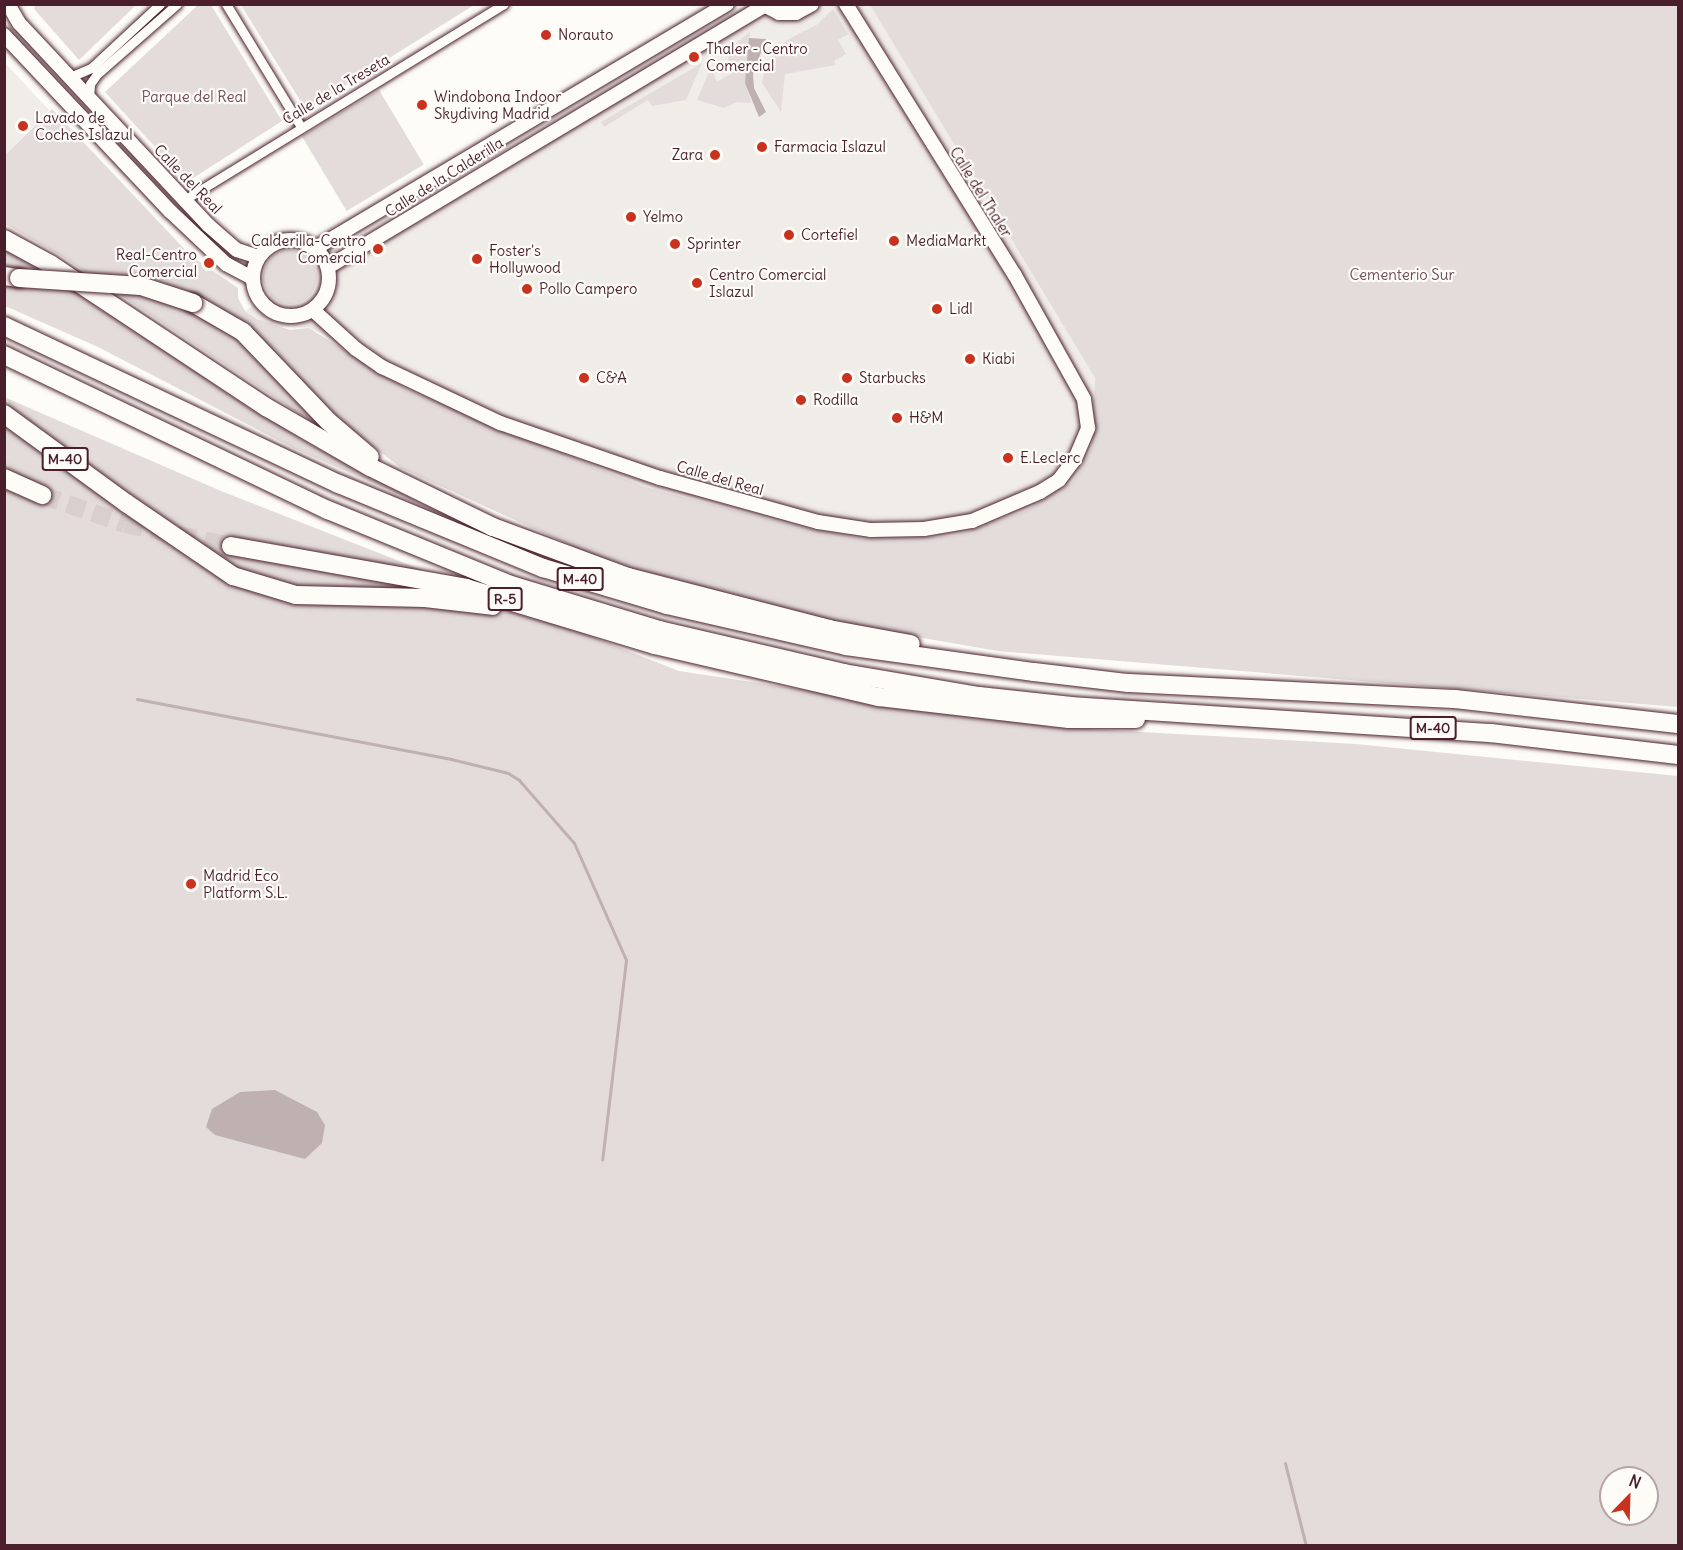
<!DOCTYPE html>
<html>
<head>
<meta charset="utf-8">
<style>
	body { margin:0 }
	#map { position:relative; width:1683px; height:1550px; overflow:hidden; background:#fdfcf7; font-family:Delius,sans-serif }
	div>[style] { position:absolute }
	.built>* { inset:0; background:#f0ece8 }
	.green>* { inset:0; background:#e3dcda; transform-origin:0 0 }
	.round { border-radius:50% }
	.water>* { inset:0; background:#c0b1b1 }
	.stream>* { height:3px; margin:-1.5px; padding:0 1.5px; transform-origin:1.5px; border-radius:1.5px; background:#c0b1b1 }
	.highway-tunnel>* { height:18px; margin-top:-9px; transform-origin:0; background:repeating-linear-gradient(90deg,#d9d0ce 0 18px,transparent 0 27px) }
	.roads { filter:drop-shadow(0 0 2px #4a1f2b) drop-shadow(0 0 2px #4a1f2b) }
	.street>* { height:9px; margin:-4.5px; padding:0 4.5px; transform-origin:4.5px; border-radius:4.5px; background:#fdfcf7 }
	.secondary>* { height:14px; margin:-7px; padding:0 7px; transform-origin:7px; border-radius:7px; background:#fdfcf7 }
	.secondary>.ring { margin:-7px; padding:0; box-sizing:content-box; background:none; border:14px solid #fdfcf7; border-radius:50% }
	.highway>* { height:18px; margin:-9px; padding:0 9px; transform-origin:9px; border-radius:9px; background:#fdfcf7 }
	.bridges { filter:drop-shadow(0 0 2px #4a1f2b) drop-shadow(0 0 2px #4a1f2b) }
	.highway-bridge>* { height:18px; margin:-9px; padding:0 9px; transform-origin:9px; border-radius:9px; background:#fdfcf7 }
	.dots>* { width:16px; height:16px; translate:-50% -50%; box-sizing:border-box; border:3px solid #fdfcf7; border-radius:50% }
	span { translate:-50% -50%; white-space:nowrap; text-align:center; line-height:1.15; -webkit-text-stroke:4.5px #fdfcf7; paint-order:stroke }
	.shield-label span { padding:2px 4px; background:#fdfcf7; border:2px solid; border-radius:4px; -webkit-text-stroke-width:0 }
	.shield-label { font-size:14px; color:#4a1f2b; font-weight:700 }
	.poi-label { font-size:15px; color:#4a1f2b }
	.left { translate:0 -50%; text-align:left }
	.right { translate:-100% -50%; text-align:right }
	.street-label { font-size:15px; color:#4a1f2b }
	.park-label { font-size:15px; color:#704e57 }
	.frame { position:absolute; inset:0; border:6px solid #4a1f2b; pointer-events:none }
	.north { position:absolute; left:1599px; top:1466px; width:60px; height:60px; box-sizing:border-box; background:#fdfcf7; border:2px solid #b5a4a5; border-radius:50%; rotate:23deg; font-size:16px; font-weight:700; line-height:24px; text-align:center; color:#4a1f2b }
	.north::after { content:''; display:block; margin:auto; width:21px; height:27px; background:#c8321e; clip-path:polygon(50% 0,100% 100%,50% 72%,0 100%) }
</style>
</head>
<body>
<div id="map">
	<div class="built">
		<div style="clip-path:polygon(748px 5px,870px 5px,1095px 378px,1092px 447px,1073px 481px,1027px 510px,953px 536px,864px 539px,801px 527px,645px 487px,406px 389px,362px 365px,322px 334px,309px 328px,271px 326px,245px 311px)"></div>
		<div style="clip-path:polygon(5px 63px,49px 110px,5px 155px)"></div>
	</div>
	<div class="green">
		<div style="clip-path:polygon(199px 4px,211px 5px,282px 121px,187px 182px,105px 92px)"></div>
		<div style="clip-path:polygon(35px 5px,134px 4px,135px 6px,79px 60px,34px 9px)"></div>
		<div style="clip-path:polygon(241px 5px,474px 5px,306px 110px)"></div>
		<div style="clip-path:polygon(870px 5px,1678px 5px,1678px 707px,998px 651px,830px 622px,629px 572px,401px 468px,333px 415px,246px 327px,237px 333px,339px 440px,63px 257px,5px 224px,4px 156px,52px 109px,191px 256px,238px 288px,238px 298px,245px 311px,257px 319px,290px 330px,309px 328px,406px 389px,645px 487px,801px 527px,864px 539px,953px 536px,1027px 510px,1073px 481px,1092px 447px,1095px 378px)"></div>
		<div style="clip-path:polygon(833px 9px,848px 34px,838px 40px,846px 54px,834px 61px,836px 65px,785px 74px,781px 112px,762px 83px,766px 64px,787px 40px,818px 24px)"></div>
		<div style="clip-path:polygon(750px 32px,746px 74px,751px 103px,737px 102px,724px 108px,697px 100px,711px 67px,717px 82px,732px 73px,728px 59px,731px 47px)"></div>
		<div style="clip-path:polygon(702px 63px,686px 100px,652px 106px,648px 100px,604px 127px,601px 122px)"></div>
		<div style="left:379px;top:90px;width:87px;height:90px;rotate:59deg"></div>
		<div style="clip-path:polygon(4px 249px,33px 262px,301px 439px,421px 504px,293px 448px,98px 347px,5px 306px)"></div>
		<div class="round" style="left:263px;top:250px;width:54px;height:54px"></div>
		<div style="clip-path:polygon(evenodd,4px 397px,221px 491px,679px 671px,1052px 727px,1356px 744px,1678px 776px,1678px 1545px,5px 1545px,4px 397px,1611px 1478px,1647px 1478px,1647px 1514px,1611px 1514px,1611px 1478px)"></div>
	</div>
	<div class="water">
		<div style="clip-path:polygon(749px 38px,766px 39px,753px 74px,754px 88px,766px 112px,759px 117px,745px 83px)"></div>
		<div style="clip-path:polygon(275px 1090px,317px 1112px,325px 1125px,322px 1143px,305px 1159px,215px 1135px,206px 1127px,212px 1109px,240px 1092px)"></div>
	</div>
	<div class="stream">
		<div style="left:137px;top:699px;width:320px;rotate:10.8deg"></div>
		<div style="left:451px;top:759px;width:59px;rotate:13.8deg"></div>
		<div style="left:508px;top:773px;width:13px;rotate:32deg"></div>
		<div style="left:519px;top:780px;width:84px;rotate:48.9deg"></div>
		<div style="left:574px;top:843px;width:128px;rotate:66deg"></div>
		<div style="left:626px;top:960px;width:201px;rotate:96.8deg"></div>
		<div style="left:1285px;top:1463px;width:86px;rotate:75.8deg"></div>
	</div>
	<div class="highway-tunnel">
		<div style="left:42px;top:495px;width:88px;rotate:19.3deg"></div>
		<div style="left:125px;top:524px;width:108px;rotate:11.7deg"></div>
	</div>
	<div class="roads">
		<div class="street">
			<div style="left:226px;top:4px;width:144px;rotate:58.6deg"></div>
			<div style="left:70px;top:77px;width:23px;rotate:-23deg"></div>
			<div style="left:91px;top:68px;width:94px;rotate:-42.8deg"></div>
			<div style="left:89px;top:99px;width:15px;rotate:-86deg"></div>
			<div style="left:90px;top:84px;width:12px;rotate:-55deg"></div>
			<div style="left:97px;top:74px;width:106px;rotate:-41.2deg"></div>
			<div style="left:184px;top:200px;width:375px;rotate:-31.5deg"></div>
		</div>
		<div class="secondary">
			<div style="left:8px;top:4px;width:22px;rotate:60deg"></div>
			<div style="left:19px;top:23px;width:277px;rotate:46.9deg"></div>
			<div style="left:208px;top:225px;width:38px;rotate:41deg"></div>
			<div style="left:237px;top:250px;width:22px;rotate:18deg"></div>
			<div style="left:762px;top:4px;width:19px;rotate:28deg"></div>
			<div style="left:779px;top:13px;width:17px"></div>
			<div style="left:796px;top:13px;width:18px;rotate:-29deg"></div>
			<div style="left:4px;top:35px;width:243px;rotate:46.7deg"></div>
			<div style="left:171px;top:212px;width:76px;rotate:43.4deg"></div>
			<div style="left:226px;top:264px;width:30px;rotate:28deg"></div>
			<div class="ring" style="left:253px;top:240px;width:62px;height:62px"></div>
			<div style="left:316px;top:248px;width:478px;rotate:-30.7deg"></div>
			<div style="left:328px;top:267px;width:508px;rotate:-30.91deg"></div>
			<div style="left:313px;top:310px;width:58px;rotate:42.2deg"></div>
			<div style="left:356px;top:349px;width:32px;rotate:35deg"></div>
			<div style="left:382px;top:367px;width:131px;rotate:25.4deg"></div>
			<div style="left:500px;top:423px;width:169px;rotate:19deg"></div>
			<div style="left:660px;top:478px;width:164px;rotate:15.6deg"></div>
			<div style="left:818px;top:522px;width:54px;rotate:8.6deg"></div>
			<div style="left:871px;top:530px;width:53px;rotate:-1.1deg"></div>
			<div style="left:924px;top:529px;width:49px;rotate:-9.5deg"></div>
			<div style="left:972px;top:521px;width:74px;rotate:-23.1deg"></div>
			<div style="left:1040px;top:492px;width:22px;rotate:-32deg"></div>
			<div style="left:1059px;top:480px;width:26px;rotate:-53deg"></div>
			<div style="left:1075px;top:459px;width:34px;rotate:-67deg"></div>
			<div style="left:1088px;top:428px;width:29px;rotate:-98deg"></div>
			<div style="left:1084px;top:399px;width:143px;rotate:-119.2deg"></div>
			<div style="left:1014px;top:274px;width:318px;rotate:-121.9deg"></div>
		</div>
		<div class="highway">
			<div style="left:4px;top:239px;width:52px;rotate:28.5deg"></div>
			<div style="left:50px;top:264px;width:259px;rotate:33.5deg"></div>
			<div style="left:266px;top:407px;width:120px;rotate:30deg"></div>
			<div style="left:370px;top:467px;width:137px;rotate:26deg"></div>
			<div style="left:493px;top:527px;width:144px;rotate:20.3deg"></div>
			<div style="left:628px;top:577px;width:208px;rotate:14.5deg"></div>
			<div style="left:829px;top:629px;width:83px;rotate:10.4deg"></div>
			<div style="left:4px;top:276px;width:15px;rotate:8deg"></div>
			<div style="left:193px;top:303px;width:58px;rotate:30.1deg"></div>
			<div style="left:243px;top:332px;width:123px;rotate:46.3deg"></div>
			<div style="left:328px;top:421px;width:55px;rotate:40.6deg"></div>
			<div style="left:4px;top:326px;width:370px;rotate:25.3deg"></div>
			<div style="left:339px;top:484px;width:221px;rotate:22.4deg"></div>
			<div style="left:543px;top:568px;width:129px;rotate:16.6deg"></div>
			<div style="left:667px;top:605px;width:184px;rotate:12.9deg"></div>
			<div style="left:846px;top:646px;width:190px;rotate:7.9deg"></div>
			<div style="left:1034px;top:672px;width:95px;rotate:6.7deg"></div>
			<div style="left:1128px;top:683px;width:327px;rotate:2.8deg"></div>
			<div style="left:1455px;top:699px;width:224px;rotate:6.4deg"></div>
			<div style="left:4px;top:355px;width:359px;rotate:25.6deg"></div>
			<div style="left:328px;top:510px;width:198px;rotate:22.3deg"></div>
			<div style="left:511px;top:585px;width:155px;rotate:16.9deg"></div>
			<div style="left:659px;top:630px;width:190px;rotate:13.1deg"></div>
			<div style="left:844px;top:673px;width:137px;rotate:9.7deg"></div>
			<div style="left:979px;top:696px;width:93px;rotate:6.2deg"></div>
			<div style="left:1071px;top:706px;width:421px;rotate:3.7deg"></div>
			<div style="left:1491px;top:733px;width:188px;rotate:6.7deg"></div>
			<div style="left:4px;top:414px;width:151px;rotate:36.1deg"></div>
			<div style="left:126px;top:503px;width:130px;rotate:34.3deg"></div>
			<div style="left:233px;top:576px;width:66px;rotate:16.8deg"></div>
			<div style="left:296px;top:595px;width:129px;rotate:1.3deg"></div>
			<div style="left:425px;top:598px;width:68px;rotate:6.7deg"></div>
			<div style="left:4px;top:478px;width:42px;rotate:24.1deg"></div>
			<div style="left:231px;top:546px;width:239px;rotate:10.1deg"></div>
			<div style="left:466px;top:588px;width:197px;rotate:16.8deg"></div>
			<div style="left:655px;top:645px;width:230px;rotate:13.1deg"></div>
			<div style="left:879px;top:697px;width:191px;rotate:6.6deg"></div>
			<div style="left:1069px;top:719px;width:67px"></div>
		</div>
	</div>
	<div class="bridges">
		<div class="highway-bridge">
			<div style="left:19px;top:278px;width:122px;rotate:3.8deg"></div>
			<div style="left:141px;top:286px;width:55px;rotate:18.1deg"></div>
		</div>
	</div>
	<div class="dots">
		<div style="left:546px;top:35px;background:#c8321e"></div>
		<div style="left:694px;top:57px;background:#c8321e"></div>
		<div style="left:422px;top:105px;background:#c8321e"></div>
		<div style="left:23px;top:126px;background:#c8321e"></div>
		<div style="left:762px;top:147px;background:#c8321e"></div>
		<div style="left:715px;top:155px;background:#c8321e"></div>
		<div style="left:631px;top:217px;background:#c8321e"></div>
		<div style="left:789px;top:235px;background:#c8321e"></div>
		<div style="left:894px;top:241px;background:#c8321e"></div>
		<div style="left:675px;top:244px;background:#c8321e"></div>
		<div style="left:378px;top:249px;background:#c8321e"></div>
		<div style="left:477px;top:259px;background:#c8321e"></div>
		<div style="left:209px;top:263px;background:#c8321e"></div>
		<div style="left:697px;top:283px;background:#c8321e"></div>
		<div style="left:527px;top:289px;background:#c8321e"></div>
		<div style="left:937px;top:309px;background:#c8321e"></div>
		<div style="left:970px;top:359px;background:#c8321e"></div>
		<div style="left:584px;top:378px;background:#c8321e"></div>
		<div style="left:847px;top:378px;background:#c8321e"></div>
		<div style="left:801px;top:400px;background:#c8321e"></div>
		<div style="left:897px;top:418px;background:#c8321e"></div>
		<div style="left:1008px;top:458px;background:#c8321e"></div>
		<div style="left:191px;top:884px;background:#c8321e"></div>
	</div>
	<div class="shield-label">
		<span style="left:65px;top:459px">M-40</span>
		<span style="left:580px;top:579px">M-40</span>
		<span style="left:505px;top:599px">R-5</span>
		<span style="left:1433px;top:728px">M-40</span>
	</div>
	<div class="poi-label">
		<span class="left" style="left:558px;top:35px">Norauto</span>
		<span class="left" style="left:706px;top:57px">Thaler - Centro<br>Comercial</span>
		<span class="left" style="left:434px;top:105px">Windobona Indoor<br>Skydiving Madrid</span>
		<span class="left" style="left:35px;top:126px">Lavado de<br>Coches Islazul</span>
		<span class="left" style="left:774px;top:147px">Farmacia Islazul</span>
		<span class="right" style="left:703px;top:155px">Zara</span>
		<span class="left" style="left:643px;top:217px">Yelmo</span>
		<span class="left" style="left:801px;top:235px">Cortefiel</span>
		<span class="right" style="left:366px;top:249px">Calderilla-Centro<br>Comercial</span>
		<span class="left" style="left:906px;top:241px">MediaMarkt</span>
		<span class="left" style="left:687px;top:244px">Sprinter</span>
		<span class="left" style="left:489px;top:259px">Foster's<br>Hollywood</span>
		<span class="right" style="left:197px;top:263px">Real-Centro<br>Comercial</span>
		<span class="left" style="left:709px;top:283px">Centro Comercial<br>Islazul</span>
		<span class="left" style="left:539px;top:289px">Pollo Campero</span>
		<span class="left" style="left:949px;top:309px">Lidl</span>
		<span class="left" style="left:982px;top:359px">Kiabi</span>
		<span class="left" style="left:596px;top:378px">C&amp;A</span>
		<span class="left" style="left:859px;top:378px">Starbucks</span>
		<span class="left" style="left:813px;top:400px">Rodilla</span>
		<span class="left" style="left:909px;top:418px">H&amp;M</span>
		<span class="left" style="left:1020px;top:458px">E.Leclerc</span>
		<span class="left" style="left:203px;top:884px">Madrid Eco<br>Platform S.L.</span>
	</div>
	<div class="street-label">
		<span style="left:336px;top:89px;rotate:-31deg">Calle de la Treseta</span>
		<span style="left:444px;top:177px;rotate:-32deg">Calle de la Calderilla</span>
		<span style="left:188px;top:179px;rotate:46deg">Calle del Real</span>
		<span style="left:981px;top:192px;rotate:58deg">Calle del Thaler</span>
		<span style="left:720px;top:478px;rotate:16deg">Calle del Real</span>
	</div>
	<div class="park-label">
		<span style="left:194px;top:97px">Parque del Real</span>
		<span style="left:1402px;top:275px">Cementerio Sur</span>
	</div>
	<div class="frame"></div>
	<div class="north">N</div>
</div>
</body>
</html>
